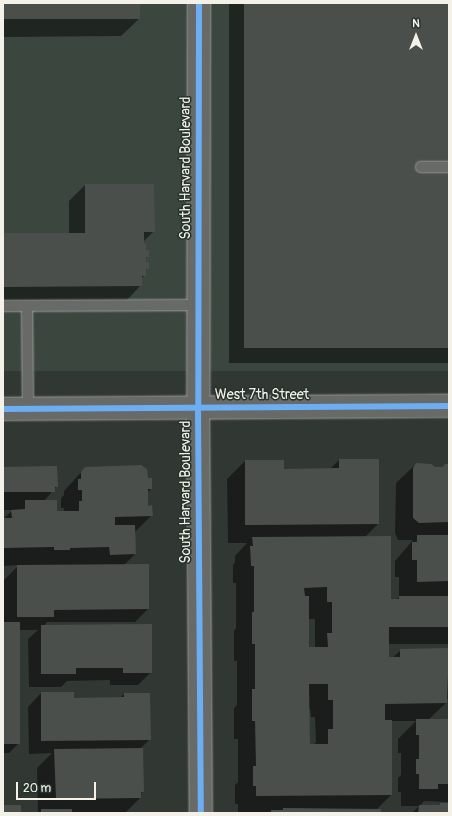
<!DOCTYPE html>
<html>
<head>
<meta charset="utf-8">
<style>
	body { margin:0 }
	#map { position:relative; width:452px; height:816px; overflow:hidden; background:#313834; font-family:Pangolin,sans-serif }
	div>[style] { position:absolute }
	.built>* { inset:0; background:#3b463f; transform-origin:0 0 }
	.shadow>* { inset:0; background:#0007; transform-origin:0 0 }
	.building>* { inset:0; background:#4a4f4c; transform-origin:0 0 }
	.roads { filter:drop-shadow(0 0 1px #9a9d99) drop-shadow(0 0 1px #9a9d99) }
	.service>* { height:10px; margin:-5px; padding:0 5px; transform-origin:5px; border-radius:5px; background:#676a66 }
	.tertiary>* { height:22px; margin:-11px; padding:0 11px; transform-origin:11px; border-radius:11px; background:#676a66 }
	.cycleway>* { height:6px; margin:-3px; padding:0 3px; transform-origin:3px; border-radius:3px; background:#6dadf4 }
	span { translate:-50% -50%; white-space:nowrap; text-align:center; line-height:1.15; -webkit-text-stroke:3px #26332d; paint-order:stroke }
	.street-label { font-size:14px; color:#f4f1e8 }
	.frame { position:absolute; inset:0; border:4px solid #f4f1e8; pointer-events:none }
	.north { position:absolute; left:396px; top:16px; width:40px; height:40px; -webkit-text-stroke:3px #26332d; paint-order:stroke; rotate:0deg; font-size:11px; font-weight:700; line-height:16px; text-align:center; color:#f4f1e8 }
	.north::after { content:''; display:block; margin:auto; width:14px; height:18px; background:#f4f1e8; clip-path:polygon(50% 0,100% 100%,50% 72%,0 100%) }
	.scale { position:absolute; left:16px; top:782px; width:80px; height:18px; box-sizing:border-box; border:2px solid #f4f1e8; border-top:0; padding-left:5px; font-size:12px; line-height:14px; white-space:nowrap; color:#f4f1e8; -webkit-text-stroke:3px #26332d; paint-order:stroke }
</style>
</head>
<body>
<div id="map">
	<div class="built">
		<div style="left:3px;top:3px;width:446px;height:368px"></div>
	</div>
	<div class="shadow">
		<div style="clip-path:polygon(3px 3px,139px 3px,140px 18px,121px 36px,3px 37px)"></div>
		<div style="left:229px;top:3px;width:220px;height:360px"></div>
		<div style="clip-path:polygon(85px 185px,153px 185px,154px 231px,143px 242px,148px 256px,145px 259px,145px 263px,148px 268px,145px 271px,145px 275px,141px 279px,141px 285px,126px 301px,3px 302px,3px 234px,69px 234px,69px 201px)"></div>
		<div style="clip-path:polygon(evenodd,339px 460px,378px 524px,365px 537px,390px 600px,396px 600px,399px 597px,399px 577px,395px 577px,395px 561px,413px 540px,398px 540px,395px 533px,396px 483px,415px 465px,431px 465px,434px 468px,442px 468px,449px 465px,449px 644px,388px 644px,388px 658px,392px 658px,401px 650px,449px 649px,449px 699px,446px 699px,446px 703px,428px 720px,449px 720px,449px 802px,424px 801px,420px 806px,439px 806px,441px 804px,449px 803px,449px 813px,412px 813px,419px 806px,401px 806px,401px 792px,398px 792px,398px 778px,401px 775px,401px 753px,398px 753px,398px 739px,416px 721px,391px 721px,391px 795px,376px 810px,380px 813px,238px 813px,238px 804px,235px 804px,235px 785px,238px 782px,238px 739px,234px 739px,234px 708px,237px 705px,237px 661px,234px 661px,234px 631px,236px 628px,236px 583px,233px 583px,233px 565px,235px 562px,235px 556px,247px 543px,228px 543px,227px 479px,245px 461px,283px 461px,283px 470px,330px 469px,339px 460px,308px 619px,315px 619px,315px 647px,308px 648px,308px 619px,339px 460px,308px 709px,310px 709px,311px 717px,315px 717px,316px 742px,313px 745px,309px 745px,308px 709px)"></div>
		<div style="clip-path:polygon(3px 468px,57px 486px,44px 501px,56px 512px,64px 512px,64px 508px,61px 508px,61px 498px,64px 495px,64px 491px,85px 468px,147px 479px,151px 489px,147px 493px,147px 507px,152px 515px,134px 533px,135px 554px,123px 566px,148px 609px,135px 622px,47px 622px,44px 626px,151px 672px,138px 685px,110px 685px,110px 680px,67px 681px,61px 687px,29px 687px,28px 639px,38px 630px,19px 630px,19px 743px,9px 753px,3px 753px,4px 580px,19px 565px,3px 566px,3px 519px,13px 510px,3px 510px)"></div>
		<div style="clip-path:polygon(41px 693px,73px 699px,120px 698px,124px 694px,150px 739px,140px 749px,142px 792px,140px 798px,125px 813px,151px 813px,38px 813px,37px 768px,52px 753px,29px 754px,28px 707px)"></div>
	</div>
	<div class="building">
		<div style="left:4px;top:3px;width:136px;height:16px"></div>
		<div style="left:244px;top:3px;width:205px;height:345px"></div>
		<div style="clip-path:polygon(85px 184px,154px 184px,155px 232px,144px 232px,144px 244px,146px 244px,146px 250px,149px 250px,149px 257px,146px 257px,146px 262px,149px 262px,149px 269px,146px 269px,146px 276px,142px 276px,142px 286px,3px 287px,3px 233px,85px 233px)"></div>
		<div style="clip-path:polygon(339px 459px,379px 459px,379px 524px,245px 525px,245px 460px,284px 460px,284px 469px,339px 468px)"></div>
		<div style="clip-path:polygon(416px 463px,431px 464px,435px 467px,443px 467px,445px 464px,449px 464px,449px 522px,419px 523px,413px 518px,413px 468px)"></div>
		<div style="clip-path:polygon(141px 465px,147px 469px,148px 478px,152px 478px,152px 489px,148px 489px,148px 506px,152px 505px,153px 516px,115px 517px,115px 525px,135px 525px,136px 554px,110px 555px,109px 547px,70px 548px,70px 550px,54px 550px,54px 547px,3px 548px,3px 518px,12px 518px,11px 510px,25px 509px,25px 500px,57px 500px,57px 511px,79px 511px,79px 501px,82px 501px,82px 490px,78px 490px,78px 479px,81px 479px,81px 472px,85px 467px)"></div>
		<div style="clip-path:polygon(57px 466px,58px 487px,55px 487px,55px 492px,3px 492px,3px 467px)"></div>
		<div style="clip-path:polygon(417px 535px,449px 535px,449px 581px,417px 582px,417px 560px,412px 560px,412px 542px,417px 542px)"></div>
		<div style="clip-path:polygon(evenodd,391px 536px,391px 599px,399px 599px,399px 596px,449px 596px,449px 627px,389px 627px,389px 657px,400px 657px,400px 649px,449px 648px,447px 703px,385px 704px,385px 720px,392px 720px,392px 795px,256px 796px,256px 786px,253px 786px,253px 766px,256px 766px,255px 721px,252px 721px,252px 689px,255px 689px,255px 644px,252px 644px,252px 612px,254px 612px,254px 566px,251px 566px,250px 546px,253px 546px,252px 537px,391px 536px,327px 587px,327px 602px,332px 602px,332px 633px,327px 633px,328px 647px,309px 647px,309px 596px,305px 596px,304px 588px,327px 587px,391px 536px,309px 684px,328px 684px,328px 700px,333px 700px,333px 729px,328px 729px,328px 744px,310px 744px,309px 684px)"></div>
		<div style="clip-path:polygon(149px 564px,149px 609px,54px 610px,54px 617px,17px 617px,17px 565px)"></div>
		<div style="left:3px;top:622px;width:17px;height:122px"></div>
		<div style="clip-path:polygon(152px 624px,152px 673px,123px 673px,123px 668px,76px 668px,76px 674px,41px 674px,41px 625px)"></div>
		<div style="clip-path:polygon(41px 692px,74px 692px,74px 698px,124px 697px,124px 693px,150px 693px,151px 740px,41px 741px)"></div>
		<div style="clip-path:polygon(416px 719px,449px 719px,449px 784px,438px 784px,438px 789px,419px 789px,419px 774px,416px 774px,416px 759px,419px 759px,419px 735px,416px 735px)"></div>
		<div style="clip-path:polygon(143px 748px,144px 792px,141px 792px,141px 798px,56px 799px,54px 749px)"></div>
		<div style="clip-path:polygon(440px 803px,449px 803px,449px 813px,418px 813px,419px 805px,440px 805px)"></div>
		<div style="left:3px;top:805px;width:18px;height:8px"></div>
		<div style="clip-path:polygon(283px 808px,381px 809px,381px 813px,271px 813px,271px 810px,283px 810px)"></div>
		<div style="left:41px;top:809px;width:31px;height:4px"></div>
	</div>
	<div class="roads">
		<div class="service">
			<div style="left:421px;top:167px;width:28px"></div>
			<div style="left:3px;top:306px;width:195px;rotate:-0.3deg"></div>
			<div style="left:27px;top:306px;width:103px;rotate:89.4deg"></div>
		</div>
		<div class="tertiary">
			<div style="left:199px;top:3px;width:405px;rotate:90.1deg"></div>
			<div style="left:198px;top:408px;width:405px;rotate:89.6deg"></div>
			<div style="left:3px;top:409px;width:446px;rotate:-0.4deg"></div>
		</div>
	</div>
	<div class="cycleway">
		<div style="left:199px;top:3px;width:405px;rotate:90.1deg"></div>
		<div style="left:198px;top:408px;width:405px;rotate:89.6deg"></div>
		<div style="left:3px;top:409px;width:446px;rotate:-0.4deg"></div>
	</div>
	<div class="street-label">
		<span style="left:186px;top:168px;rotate:-90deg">South Harvard Boulevard</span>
		<span style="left:262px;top:395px">West 7th Street</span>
		<span style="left:186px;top:492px;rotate:-90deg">South Harvard Boulevard</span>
	</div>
	<div class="frame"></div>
	<div class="north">N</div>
	<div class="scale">20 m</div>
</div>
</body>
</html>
